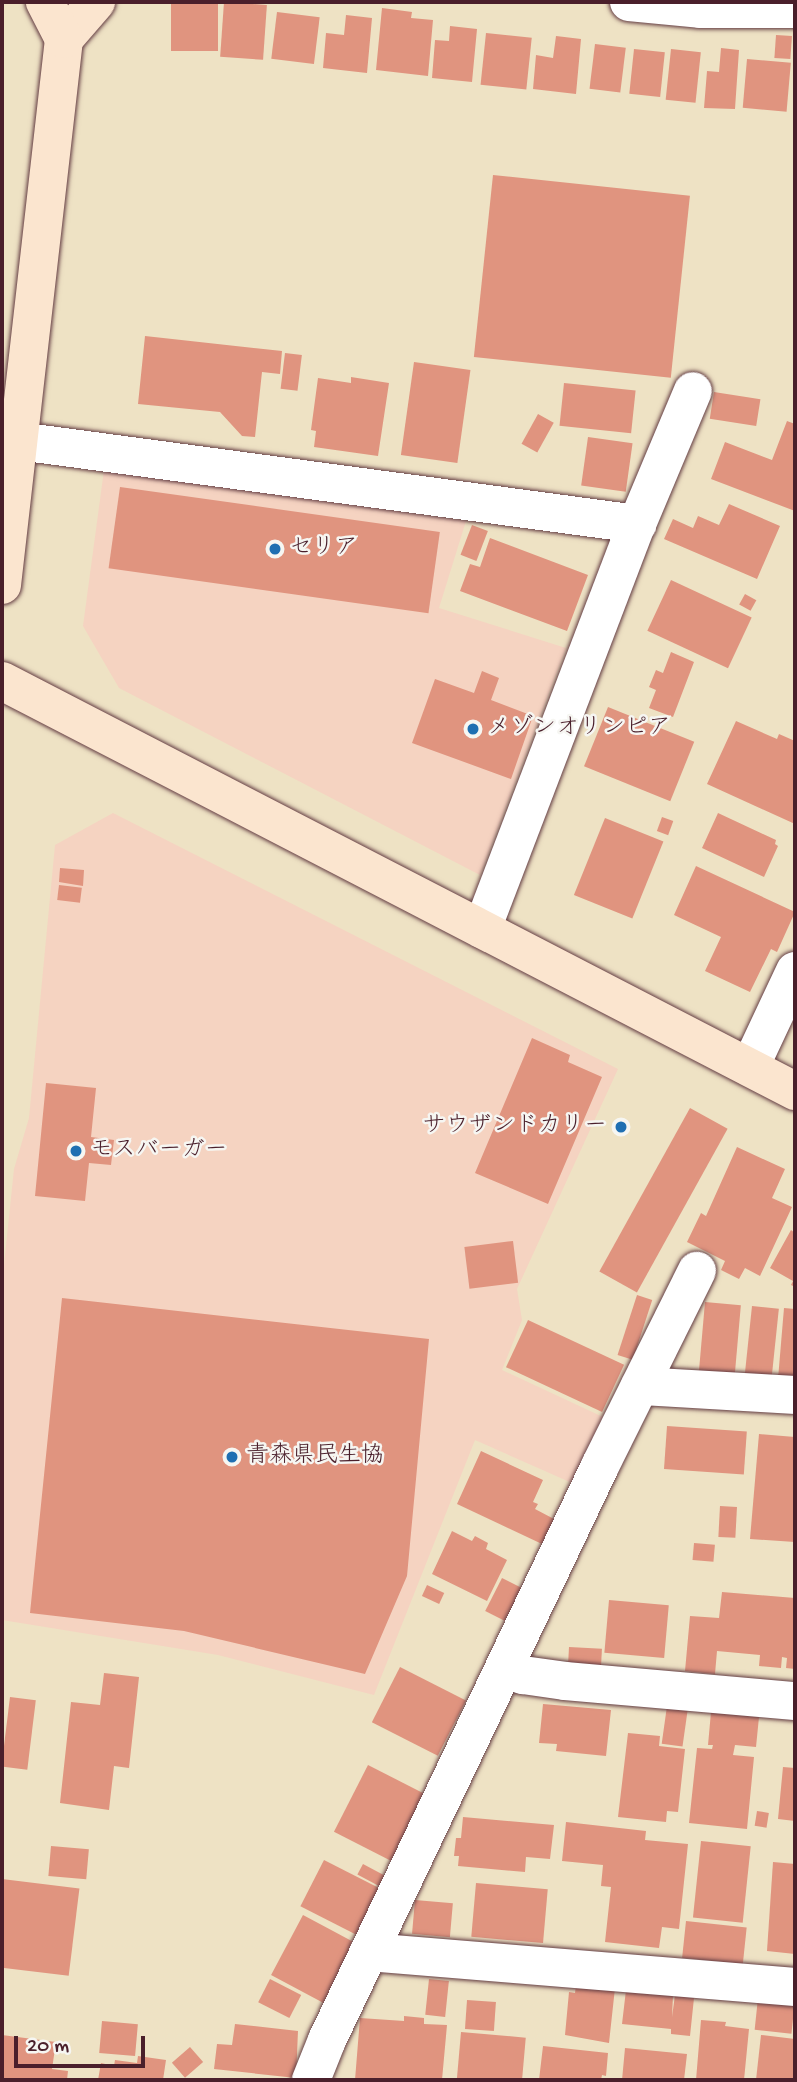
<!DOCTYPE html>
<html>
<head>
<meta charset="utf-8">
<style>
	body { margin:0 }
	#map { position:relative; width:797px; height:2082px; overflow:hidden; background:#eee2c4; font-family:"Gochi Hand","Klee One",sans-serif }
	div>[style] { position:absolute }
	.built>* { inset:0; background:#f5d3c1 }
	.building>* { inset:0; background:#e0947f; transform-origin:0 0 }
	.roads { filter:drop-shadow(0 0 2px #633c42) drop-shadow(0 0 2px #633c42) }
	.street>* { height:38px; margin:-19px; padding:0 19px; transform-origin:19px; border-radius:19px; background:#fff }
	.secondary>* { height:38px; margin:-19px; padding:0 19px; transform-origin:19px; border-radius:19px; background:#fbe5cf }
	.dots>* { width:19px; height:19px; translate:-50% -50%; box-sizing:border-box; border:4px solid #f6f6f2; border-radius:50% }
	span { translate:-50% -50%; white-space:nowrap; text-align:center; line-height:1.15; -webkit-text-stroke:5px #f6f6f2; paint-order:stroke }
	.poi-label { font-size:23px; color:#4a1f2b }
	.left { translate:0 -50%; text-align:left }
	.right { translate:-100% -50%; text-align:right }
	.frame { position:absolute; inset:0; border:4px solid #4a1f2b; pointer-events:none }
	.scale { position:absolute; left:14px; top:2036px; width:131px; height:32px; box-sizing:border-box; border:4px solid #4a1f2b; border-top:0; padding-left:9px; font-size:21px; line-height:24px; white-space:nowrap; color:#4a1f2b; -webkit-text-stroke:5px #f6f6f2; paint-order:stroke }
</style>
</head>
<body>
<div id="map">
	<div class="built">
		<div style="clip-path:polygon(104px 470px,466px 521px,439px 608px,566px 648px,480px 875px,119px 688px,83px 626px)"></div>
		<div style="clip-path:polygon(113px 813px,618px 1069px,517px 1289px,522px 1320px,502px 1370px,603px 1417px,572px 1483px,475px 1440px,374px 1695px,218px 1655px,2px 1620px,2px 1284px,14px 1169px,29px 1118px,55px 845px)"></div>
	</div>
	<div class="building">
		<div style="left:171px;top:2px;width:47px;height:49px"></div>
		<div style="left:224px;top:2px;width:43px;height:55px;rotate:4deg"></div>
		<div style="clip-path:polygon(382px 8px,412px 12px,411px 18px,433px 20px,428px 76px,376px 70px)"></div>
		<div style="left:277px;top:12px;width:43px;height:47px;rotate:7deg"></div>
		<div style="clip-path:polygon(346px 15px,372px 18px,367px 73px,323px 68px,326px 33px,344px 35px)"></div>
		<div style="clip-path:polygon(450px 26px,477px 29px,472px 82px,432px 78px,435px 40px,449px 41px)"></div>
		<div style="left:486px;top:33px;width:46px;height:52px;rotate:6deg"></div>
		<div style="left:776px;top:35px;width:16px;height:23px;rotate:4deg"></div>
		<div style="clip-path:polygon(556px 36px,581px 39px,576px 94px,533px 89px,536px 55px,553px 58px)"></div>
		<div style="left:595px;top:44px;width:31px;height:45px;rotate:7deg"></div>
		<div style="clip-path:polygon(721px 48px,739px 50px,735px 109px,704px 108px,707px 71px,719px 72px)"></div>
		<div style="left:634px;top:49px;width:31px;height:45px;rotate:6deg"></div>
		<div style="left:671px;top:49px;width:30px;height:51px;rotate:6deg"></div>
		<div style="left:747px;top:59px;width:44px;height:49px;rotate:5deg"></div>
		<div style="left:493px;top:175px;width:198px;height:183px;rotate:6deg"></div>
		<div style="clip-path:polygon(145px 336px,282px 351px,280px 374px,262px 372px,255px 437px,242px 436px,220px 412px,138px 404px)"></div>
		<div style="left:285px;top:353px;width:17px;height:36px;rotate:7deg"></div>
		<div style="left:414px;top:362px;width:57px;height:94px;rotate:8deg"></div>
		<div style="clip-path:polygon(351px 377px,389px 383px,378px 456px,314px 447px,316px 431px,311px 430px,318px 378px,351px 383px)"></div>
		<div style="left:564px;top:383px;width:72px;height:43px;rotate:6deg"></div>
		<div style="left:714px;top:392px;width:47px;height:27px;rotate:9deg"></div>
		<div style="left:538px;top:414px;width:18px;height:34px;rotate:29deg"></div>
		<div style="clip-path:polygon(787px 421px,795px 424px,795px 511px,711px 479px,725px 442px,772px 460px)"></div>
		<div style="left:588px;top:437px;width:45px;height:49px;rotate:8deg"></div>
		<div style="left:120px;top:487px;width:323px;height:82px;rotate:8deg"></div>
		<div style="clip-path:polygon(729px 504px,780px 526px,757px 579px,664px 539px,673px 519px,693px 528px,698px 516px,719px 525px)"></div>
		<div style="left:472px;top:525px;width:17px;height:32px;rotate:21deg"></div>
		<div style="clip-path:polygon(490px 538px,588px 575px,567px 631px,460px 591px,470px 564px,480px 567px)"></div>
		<div style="left:671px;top:580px;width:89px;height:56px;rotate:25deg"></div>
		<div style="left:745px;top:594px;width:13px;height:12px;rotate:29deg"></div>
		<div style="clip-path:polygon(671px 652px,694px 662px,673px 717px,649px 708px,656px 690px,649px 687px,656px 670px,663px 673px)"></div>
		<div style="clip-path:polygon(482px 671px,499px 678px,491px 700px,533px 716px,511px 779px,412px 743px,435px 679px,474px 693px)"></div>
		<div style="left:608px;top:707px;width:93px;height:64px;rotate:22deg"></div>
		<div style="clip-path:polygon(736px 721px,777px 739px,779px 734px,795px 741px,795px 824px,707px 784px)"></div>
		<div style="clip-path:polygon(718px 813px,776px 840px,775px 844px,778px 846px,764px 877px,702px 848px)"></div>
		<div style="left:662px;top:817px;width:12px;height:15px;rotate:20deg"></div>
		<div style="left:605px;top:818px;width:63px;height:83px;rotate:22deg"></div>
		<div style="clip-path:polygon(696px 866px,795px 912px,777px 952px,771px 949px,750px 992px,705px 971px,721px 937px,674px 915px)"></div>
		<div style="clip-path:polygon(60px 868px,84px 870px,83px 886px,59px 882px)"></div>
		<div style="left:59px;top:885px;width:23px;height:15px;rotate:7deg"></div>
		<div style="clip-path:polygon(532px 1038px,570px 1055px,568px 1062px,602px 1077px,548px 1204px,475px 1173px)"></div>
		<div style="clip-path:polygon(46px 1083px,96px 1088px,91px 1137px,114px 1140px,111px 1165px,89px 1163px,85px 1201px,35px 1196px)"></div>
		<div style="left:690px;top:1108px;width:43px;height:187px;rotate:29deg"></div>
		<div style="clip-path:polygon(737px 1147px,785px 1169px,772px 1198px,792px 1207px,760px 1276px,745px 1268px,739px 1279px,721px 1270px,725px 1261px,687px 1242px,701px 1213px,706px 1216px)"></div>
		<div style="clip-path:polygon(791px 1230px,795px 1233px,795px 1287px,791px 1285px,793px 1281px,770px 1268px)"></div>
		<div style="left:513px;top:1241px;width:42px;height:49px;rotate:83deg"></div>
		<div style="left:637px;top:1295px;width:16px;height:63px;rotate:18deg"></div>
		<div style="clip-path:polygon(62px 1298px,429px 1339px,407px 1576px,365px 1674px,184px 1631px,30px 1613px)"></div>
		<div style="left:705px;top:1302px;width:36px;height:71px;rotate:5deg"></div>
		<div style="left:752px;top:1306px;width:27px;height:71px;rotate:6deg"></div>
		<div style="clip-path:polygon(784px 1308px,795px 1309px,795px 1381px,778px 1379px)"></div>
		<div style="left:528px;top:1320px;width:106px;height:52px;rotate:25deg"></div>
		<div style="left:667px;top:1426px;width:80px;height:43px;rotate:4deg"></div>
		<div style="clip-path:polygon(759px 1434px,795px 1437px,795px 1542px,750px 1539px)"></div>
		<div style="clip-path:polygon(481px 1451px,543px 1480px,533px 1502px,538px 1504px,535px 1509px,554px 1519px,542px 1544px,457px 1504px)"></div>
		<div style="left:720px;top:1506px;width:17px;height:31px;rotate:3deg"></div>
		<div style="clip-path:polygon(452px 1531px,472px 1541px,475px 1536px,488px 1543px,486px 1549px,507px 1560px,487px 1601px,432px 1574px)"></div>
		<div style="left:694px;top:1543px;width:21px;height:17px;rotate:5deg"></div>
		<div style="left:502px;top:1578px;width:25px;height:37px;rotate:27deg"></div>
		<div style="left:427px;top:1585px;width:19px;height:12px;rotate:25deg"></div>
		<div style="clip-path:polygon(722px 1592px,795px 1598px,795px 1669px,786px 1668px,787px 1658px,782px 1657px,781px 1668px,759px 1666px,760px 1655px,717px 1651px,715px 1674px,685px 1671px,690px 1616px,719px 1618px)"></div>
		<div style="left:609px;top:1600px;width:60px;height:53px;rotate:5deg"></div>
		<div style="left:569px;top:1647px;width:33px;height:18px;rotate:3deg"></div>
		<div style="left:400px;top:1667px;width:74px;height:62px;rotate:27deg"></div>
		<div style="clip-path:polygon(104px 1673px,139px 1677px,129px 1768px,114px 1766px,109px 1810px,60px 1803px,71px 1702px,100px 1705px)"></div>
		<div style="left:10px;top:1697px;width:26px;height:70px;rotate:7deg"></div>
		<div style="clip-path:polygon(543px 1704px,611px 1710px,606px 1756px,556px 1751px,557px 1744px,539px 1743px)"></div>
		<div style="left:667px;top:1706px;width:21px;height:38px;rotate:8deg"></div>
		<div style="clip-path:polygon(711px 1712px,759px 1717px,756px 1747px,735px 1745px,733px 1755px,754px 1757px,747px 1829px,689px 1823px,697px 1748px,712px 1749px,713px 1745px,708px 1745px)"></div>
		<div style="clip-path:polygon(628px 1733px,660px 1736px,659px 1746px,685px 1749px,678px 1812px,667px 1811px,666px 1822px,618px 1817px)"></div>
		<div style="left:368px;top:1765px;width:66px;height:75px;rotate:27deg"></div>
		<div style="clip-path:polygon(783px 1767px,795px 1768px,795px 1821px,778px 1819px)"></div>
		<div style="left:757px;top:1811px;width:12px;height:15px;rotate:9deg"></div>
		<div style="clip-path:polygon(463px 1817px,554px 1825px,550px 1859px,526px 1857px,525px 1872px,458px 1866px,459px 1856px,454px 1856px,456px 1838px,461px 1838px)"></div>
		<div style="clip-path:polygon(566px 1822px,646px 1831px,645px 1840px,688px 1844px,679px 1929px,662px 1927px,659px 1948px,605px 1942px,611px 1887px,601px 1886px,603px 1865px,562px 1861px)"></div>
		<div style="left:701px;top:1841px;width:50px;height:77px;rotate:6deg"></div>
		<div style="left:51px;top:1846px;width:38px;height:30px;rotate:5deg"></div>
		<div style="left:324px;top:1860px;width:65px;height:52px;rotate:27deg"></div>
		<div style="clip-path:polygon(773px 1862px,795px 1864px,795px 1954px,767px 1951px)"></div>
		<div style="left:363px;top:1864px;width:26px;height:12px;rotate:28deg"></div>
		<div style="left:2px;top:1879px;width:78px;height:88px;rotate:7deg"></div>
		<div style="left:476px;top:1883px;width:72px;height:54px;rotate:5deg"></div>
		<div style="left:415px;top:1900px;width:38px;height:34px;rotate:5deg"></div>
		<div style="left:303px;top:1915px;width:61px;height:68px;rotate:28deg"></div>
		<div style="left:686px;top:1921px;width:61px;height:37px;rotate:6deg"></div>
		<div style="left:270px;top:1979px;width:35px;height:26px;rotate:27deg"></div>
		<div style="left:429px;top:1979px;width:20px;height:36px;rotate:6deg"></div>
		<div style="clip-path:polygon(576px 1985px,615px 1988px,609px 2043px,565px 2035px,569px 1992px,575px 1993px)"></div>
		<div style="clip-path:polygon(626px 1990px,673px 1995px,672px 2017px,675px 1995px,694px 1998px,690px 2036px,671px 2034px,671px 2029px,622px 2024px)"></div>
		<div style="left:758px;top:1998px;width:37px;height:32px;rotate:6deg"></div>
		<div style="left:467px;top:2000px;width:29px;height:29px;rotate:4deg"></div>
		<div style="clip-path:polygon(404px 2016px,424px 2018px,424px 2024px,447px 2025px,442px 2080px,355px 2080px,360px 2018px,404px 2021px)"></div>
		<div style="clip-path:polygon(701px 2020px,726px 2022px,725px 2026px,749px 2029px,744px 2080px,696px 2080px)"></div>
		<div style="left:102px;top:2021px;width:36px;height:32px;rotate:5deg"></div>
		<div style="clip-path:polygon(235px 2024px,298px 2031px,296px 2078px,214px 2069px,217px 2044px,232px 2045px)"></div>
		<div style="left:461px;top:2032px;width:65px;height:48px;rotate:5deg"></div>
		<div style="clip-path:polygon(2px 2035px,56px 2042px,52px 2069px,68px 2071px,67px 2080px,2px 2080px)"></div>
		<div style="clip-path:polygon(761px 2035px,795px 2039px,795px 2080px,756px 2080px)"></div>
		<div style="clip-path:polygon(543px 2046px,608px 2053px,606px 2076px,602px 2075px,601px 2080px,539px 2080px)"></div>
		<div style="left:190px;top:2047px;width:20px;height:24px;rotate:49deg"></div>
		<div style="clip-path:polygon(625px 2048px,687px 2054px,684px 2080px,622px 2080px)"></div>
		<div style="clip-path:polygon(138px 2056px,166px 2060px,163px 2080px,98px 2080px,101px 2063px,114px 2066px,115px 2060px,137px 2063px)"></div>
	</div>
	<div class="roads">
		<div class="street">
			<div style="left:629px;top:2px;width:71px;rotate:5.6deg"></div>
			<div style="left:700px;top:9px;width:95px"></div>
			<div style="left:19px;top:441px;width:624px;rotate:7.65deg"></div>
			<div style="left:482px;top:929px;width:434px;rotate:-69.1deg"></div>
			<div style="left:637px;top:524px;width:144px;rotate:-67.2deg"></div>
			<div style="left:750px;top:1067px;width:106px;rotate:-64.9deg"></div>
			<div style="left:640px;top:1386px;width:154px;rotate:3.3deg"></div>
			<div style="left:504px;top:1669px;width:20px;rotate:18deg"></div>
			<div style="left:523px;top:1675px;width:42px;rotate:8.1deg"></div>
			<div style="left:565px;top:1681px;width:231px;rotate:5deg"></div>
			<div style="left:369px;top:1952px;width:427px;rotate:4.7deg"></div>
			<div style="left:311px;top:2080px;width:43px;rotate:-68.2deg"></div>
			<div style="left:327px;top:2040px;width:636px;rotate:-64.56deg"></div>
			<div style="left:600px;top:1466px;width:218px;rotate:-63.6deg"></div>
		</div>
		<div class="secondary">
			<div style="left:64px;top:39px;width:49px;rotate:-49.1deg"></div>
			<div style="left:2px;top:585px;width:550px;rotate:-83.52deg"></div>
			<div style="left:64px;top:39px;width:42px;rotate:-117.2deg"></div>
			<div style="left:2px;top:681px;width:893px;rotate:27.34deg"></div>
		</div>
	</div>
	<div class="dots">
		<div style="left:275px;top:549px;background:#1f6fb2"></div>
		<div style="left:473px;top:729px;background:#1f6fb2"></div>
		<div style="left:621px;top:1127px;background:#1f6fb2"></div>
		<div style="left:76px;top:1151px;background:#1f6fb2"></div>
		<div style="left:232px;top:1457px;background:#1f6fb2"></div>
	</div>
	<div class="poi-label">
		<span class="left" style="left:289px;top:549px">セリア</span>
		<span class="left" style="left:487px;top:729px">メゾンオリンピア</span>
		<span class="right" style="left:607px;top:1127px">サウザンドカリー</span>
		<span class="left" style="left:90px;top:1151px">モスバーガー</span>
		<span class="left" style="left:246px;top:1457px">青森県民生協</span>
	</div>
	<div class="frame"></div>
	<div class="scale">20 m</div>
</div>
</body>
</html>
